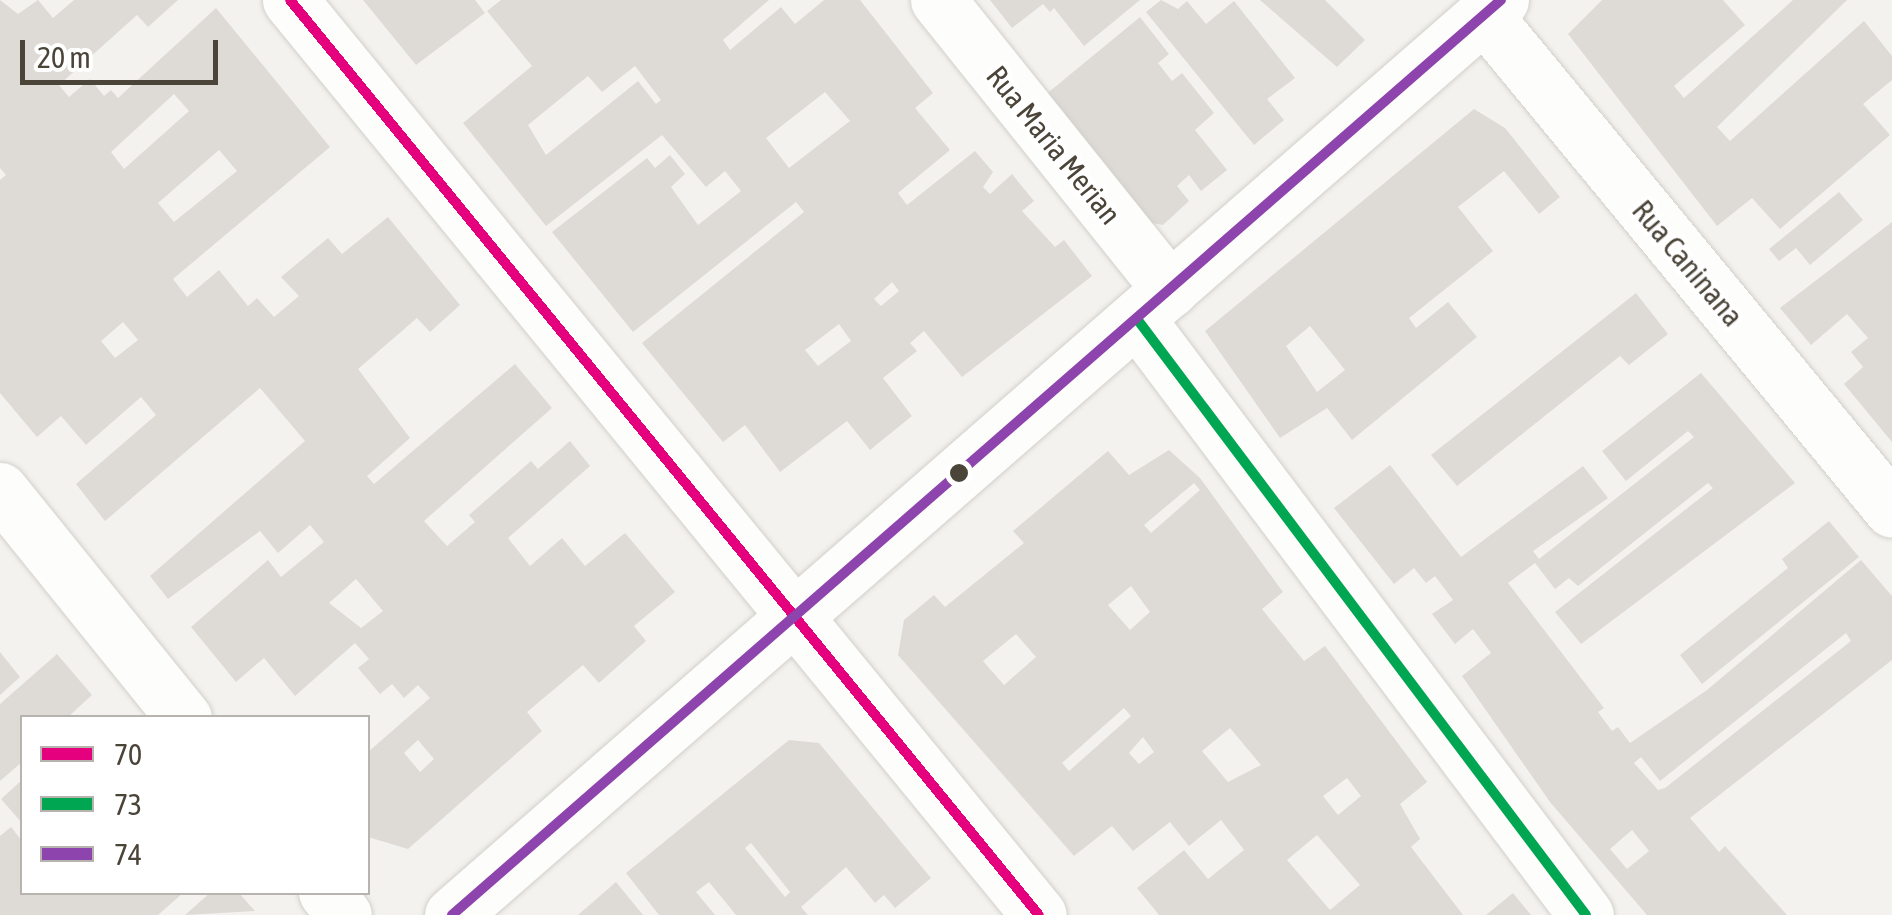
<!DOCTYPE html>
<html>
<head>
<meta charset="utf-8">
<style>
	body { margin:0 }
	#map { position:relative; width:1892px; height:915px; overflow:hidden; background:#f4f2ee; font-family:"Asap Condensed",sans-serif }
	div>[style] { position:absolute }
	.building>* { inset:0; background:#dedbd6 }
	.roads { filter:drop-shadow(0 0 2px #d2d0cb) drop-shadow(0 0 2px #d2d0cb) }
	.minor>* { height:55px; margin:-27.5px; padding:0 27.5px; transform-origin:27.5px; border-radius:27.5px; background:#fdfdfc }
	.bus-1>* { height:10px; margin:-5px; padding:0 5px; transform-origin:5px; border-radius:5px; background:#e5007d }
	.bus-2>* { height:10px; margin:-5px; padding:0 5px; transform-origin:5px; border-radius:5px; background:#00a651 }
	.bus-3>* { height:10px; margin:-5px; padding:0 5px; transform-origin:5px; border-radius:5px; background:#8e44ad }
	.dots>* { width:28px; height:28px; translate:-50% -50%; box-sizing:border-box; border:5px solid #fff; border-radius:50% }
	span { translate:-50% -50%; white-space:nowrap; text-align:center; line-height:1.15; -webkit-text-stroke:9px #fff; paint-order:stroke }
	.street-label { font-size:30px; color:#4b4439 }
	.legend { position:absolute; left:20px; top:715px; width:350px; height:180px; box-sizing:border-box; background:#fff; border:2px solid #b7b4b0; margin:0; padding:12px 18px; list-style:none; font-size:30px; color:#4b4439 }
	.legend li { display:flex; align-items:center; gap:20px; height:50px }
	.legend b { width:50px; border:2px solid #b7b4b0 }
	.scale { position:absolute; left:20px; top:40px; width:198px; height:45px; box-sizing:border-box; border:5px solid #4b4439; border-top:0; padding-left:12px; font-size:30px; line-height:35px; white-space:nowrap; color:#4b4439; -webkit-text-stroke:8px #fff; paint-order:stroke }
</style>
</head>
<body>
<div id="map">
	<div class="building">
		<div style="clip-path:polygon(evenodd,0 0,18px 14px,38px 0,53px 18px,74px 0,178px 0,148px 27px,137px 15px,59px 85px,69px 97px,90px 79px,104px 96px,111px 90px,118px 98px,216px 8px,330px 147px,173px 279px,187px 297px,219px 270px,248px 306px,257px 298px,274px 317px,299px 296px,281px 277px,328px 238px,342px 254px,388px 217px,460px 305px,430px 332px,417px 318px,358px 369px,410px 438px,367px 476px,374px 484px,515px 364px,552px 408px,424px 521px,447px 546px,475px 522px,469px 515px,531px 461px,538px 469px,570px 441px,590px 466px,508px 538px,530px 566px,562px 538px,585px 566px,625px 533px,675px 592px,634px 626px,646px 641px,599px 683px,583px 665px,527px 712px,542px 731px,408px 849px,368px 837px,368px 752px,430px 698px,418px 685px,404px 698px,392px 684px,380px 694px,358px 668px,369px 659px,355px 643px,295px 696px,264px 658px,236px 682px,191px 627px,268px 560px,281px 577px,314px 550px,324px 542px,310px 525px,278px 553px,260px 531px,168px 599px,150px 576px,305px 441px,260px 388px,105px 521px,76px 484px,156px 415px,141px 397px,86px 445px,61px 416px,37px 437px,0 393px,0 180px,6px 175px,0 168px,0 0,174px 94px,189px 111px,124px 169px,111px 152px,174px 94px,0 0,219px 150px,237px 171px,174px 222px,158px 203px,219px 150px,0 0,123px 322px,138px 340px,115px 358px,101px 341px,123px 322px,0 0,356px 579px,383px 611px,361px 628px,329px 603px,356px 579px,0 0,418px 740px,434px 759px,420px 772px,404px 753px,418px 740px)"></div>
		<div style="clip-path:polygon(363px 0,475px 0,485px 13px,416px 65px)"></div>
		<div style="clip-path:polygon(evenodd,501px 0,769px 0,723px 40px,730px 50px,781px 7px,795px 24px,824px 0,860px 0,933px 93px,915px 108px,950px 150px,898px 193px,907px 205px,975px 151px,993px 172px,983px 187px,990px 194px,1012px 174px,1034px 201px,1022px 211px,1055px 247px,1064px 240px,1092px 276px,962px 377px,924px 331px,910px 343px,917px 351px,883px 378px,912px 416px,870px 450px,847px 421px,780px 472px,745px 425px,723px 442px,642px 343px,804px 212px,796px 202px,633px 332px,552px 232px,647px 158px,655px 168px,670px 155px,685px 174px,671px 187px,698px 225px,741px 191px,725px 171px,706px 187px,662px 135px,546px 226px,463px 123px,532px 66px,487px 11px,501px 0,635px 66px,661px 100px,656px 104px,638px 81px,546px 155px,528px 125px,588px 76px,602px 92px,635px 66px,501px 0,825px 92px,850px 121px,789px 168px,766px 138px,825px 92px,501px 0,892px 282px,899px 291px,881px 306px,874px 299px,892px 282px,501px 0,839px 324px,851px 341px,818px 366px,805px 350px,839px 324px)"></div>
		<div style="clip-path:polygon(990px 0,1140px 0,1084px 46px,1054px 8px,1050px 12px,1043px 4px,1012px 28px)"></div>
		<div style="clip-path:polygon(1161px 0,1178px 9px,1187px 1px,1206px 24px,1234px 1px,1295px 78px,1267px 99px,1284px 120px,1254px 145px,1146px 12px)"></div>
		<div style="clip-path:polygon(1260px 0,1325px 0,1365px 40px,1337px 67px)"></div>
		<div style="clip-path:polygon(1602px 0,1723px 0,1745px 25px,1674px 86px,1684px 98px,1793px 0,1847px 0,1717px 127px,1730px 141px,1864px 21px,1892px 56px,1892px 80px,1863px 104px,1890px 135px,1780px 229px,1752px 198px,1717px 226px,1568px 34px)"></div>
		<div style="clip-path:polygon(1140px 17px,1169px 54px,1158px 63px,1172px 81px,1182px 73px,1214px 113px,1195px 130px,1227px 170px,1201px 191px,1189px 175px,1177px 186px,1189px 201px,1163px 225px,1151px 223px,1044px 96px)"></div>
		<div style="clip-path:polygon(evenodd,1474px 109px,1505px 128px,1560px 197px,1539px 214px,1504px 171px,1458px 207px,1493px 251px,1409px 318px,1416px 328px,1448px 302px,1477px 337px,1352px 440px,1327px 408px,1280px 438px,1205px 331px,1474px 109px,1310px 326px,1345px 370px,1317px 392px,1286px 346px,1310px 326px)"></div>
		<div style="clip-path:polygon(1839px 192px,1863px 220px,1810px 265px,1796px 248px,1779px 261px,1769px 249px)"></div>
		<div style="clip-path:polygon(1892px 222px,1892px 442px,1844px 384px,1863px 367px,1851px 352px,1868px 338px,1847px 314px,1811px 345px,1780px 308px)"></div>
		<div style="clip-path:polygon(1636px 293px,1668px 334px,1629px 365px,1620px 356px,1457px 486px,1431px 455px)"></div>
		<div style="clip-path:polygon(evenodd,1701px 373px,1795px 483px,1581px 644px,1555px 612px,1713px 488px,1708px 483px,1578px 586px,1569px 578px,1555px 589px,1535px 563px,1508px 583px,1604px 708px,1598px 712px,1612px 731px,1618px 727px,1630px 743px,1707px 690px,1861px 560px,1892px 596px,1892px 660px,1690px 818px,1719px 852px,1725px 846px,1787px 915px,1647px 915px,1550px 802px,1462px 676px,1491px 653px,1473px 629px,1455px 644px,1432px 614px,1453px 600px,1435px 576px,1426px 583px,1414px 568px,1394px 584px,1334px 508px,1390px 465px,1461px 557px,1583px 466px,1608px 498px,1533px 551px,1539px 559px,1694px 437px,1688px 431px,1626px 481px,1602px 451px,1701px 373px,1846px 633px,1851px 641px,1665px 788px,1658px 790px,1634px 763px,1641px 757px,1660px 781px,1846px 633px,1701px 373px,1632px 830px,1649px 851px,1627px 869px,1610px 849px,1632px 830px)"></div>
		<div style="clip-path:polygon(evenodd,1169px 450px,1200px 478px,1283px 592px,1262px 609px,1304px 661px,1325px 646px,1427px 782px,1400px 804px,1420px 839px,1411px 847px,1463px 915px,1159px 915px,1137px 888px,1184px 850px,1208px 879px,1244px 850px,1221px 820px,1189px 846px,1170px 822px,1133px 851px,1112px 826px,1074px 856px,898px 655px,904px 620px,934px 595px,945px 607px,1024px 543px,1013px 531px,1108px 451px,1129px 475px,1169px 450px,1194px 483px,1200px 490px,1151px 533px,1144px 525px,1194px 483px,1169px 450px,1131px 586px,1150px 612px,1130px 630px,1108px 605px,1131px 586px,1169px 450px,1016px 634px,1036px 657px,1004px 685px,983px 661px,1016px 634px,1169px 450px,1124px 708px,1131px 716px,1069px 771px,1062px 763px,1124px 708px,1169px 450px,1230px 728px,1261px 765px,1228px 782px,1202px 751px,1230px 728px,1169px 450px,1143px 737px,1154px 752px,1139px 764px,1129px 753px,1143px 737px,1169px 450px,1347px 778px,1361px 796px,1338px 815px,1323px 796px,1347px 778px,1169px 450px,1317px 835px,1360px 885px,1330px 910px,1287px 860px,1317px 835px)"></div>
		<div style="clip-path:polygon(1829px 521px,1859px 557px,1702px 684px,1680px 655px,1788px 568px,1782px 559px)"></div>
		<div style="clip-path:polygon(0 652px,20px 677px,0 695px)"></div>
		<div style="clip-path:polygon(57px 654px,92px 695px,67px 718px,22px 718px,22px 762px,0 781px,0 704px)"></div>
		<div style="clip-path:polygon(evenodd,789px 740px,819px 743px,931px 878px,895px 908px,884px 895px,875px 903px,846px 867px,801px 907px,808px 915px,736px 915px,709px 882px,696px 892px,715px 915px,659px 915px,626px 873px,789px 740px,751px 843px,790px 892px,785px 897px,745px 848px,751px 843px)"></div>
		<div style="clip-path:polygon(22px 780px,22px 823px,1px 799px)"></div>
		<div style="clip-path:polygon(11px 827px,22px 841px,22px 892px,184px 892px,158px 915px,0 915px,0 836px)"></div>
		<div style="clip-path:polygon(616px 882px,643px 915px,578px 915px)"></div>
		<div style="clip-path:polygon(211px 892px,238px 892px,255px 911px,185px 915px)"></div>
		<div style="clip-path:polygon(1513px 893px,1531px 915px,1486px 915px)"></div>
	</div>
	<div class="roads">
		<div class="minor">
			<div style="left:290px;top:0;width:1182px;rotate:50.7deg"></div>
			<div style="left:938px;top:0;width:371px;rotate:51.3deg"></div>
			<div style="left:1484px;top:15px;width:641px;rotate:50.5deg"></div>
			<div style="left:1137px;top:319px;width:746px;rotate:53.01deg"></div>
			<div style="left:0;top:490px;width:293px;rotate:51.1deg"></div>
			<div style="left:326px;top:892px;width:29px;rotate:52deg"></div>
			<div style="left:452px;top:915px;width:1392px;rotate:-41.1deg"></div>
		</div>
	</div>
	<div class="bus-1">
		<div style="left:290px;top:0;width:1182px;rotate:50.7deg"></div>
	</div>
	<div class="bus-2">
		<div style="left:1137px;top:319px;width:746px;rotate:53.01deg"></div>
	</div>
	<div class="bus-3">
		<div style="left:452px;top:915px;width:1392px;rotate:-41.1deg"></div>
	</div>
	<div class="dots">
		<div style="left:959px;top:473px;background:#4b4439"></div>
	</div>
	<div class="street-label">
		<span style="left:1054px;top:145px;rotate:51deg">Rua Maria Merian</span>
		<span style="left:1688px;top:263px;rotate:50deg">Rua Caninana</span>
	</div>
	<ul class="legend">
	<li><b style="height:12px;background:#e5007d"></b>70</li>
	<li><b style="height:12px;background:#00a651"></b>73</li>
	<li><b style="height:12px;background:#8e44ad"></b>74</li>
	</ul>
	<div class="scale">20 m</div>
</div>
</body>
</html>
